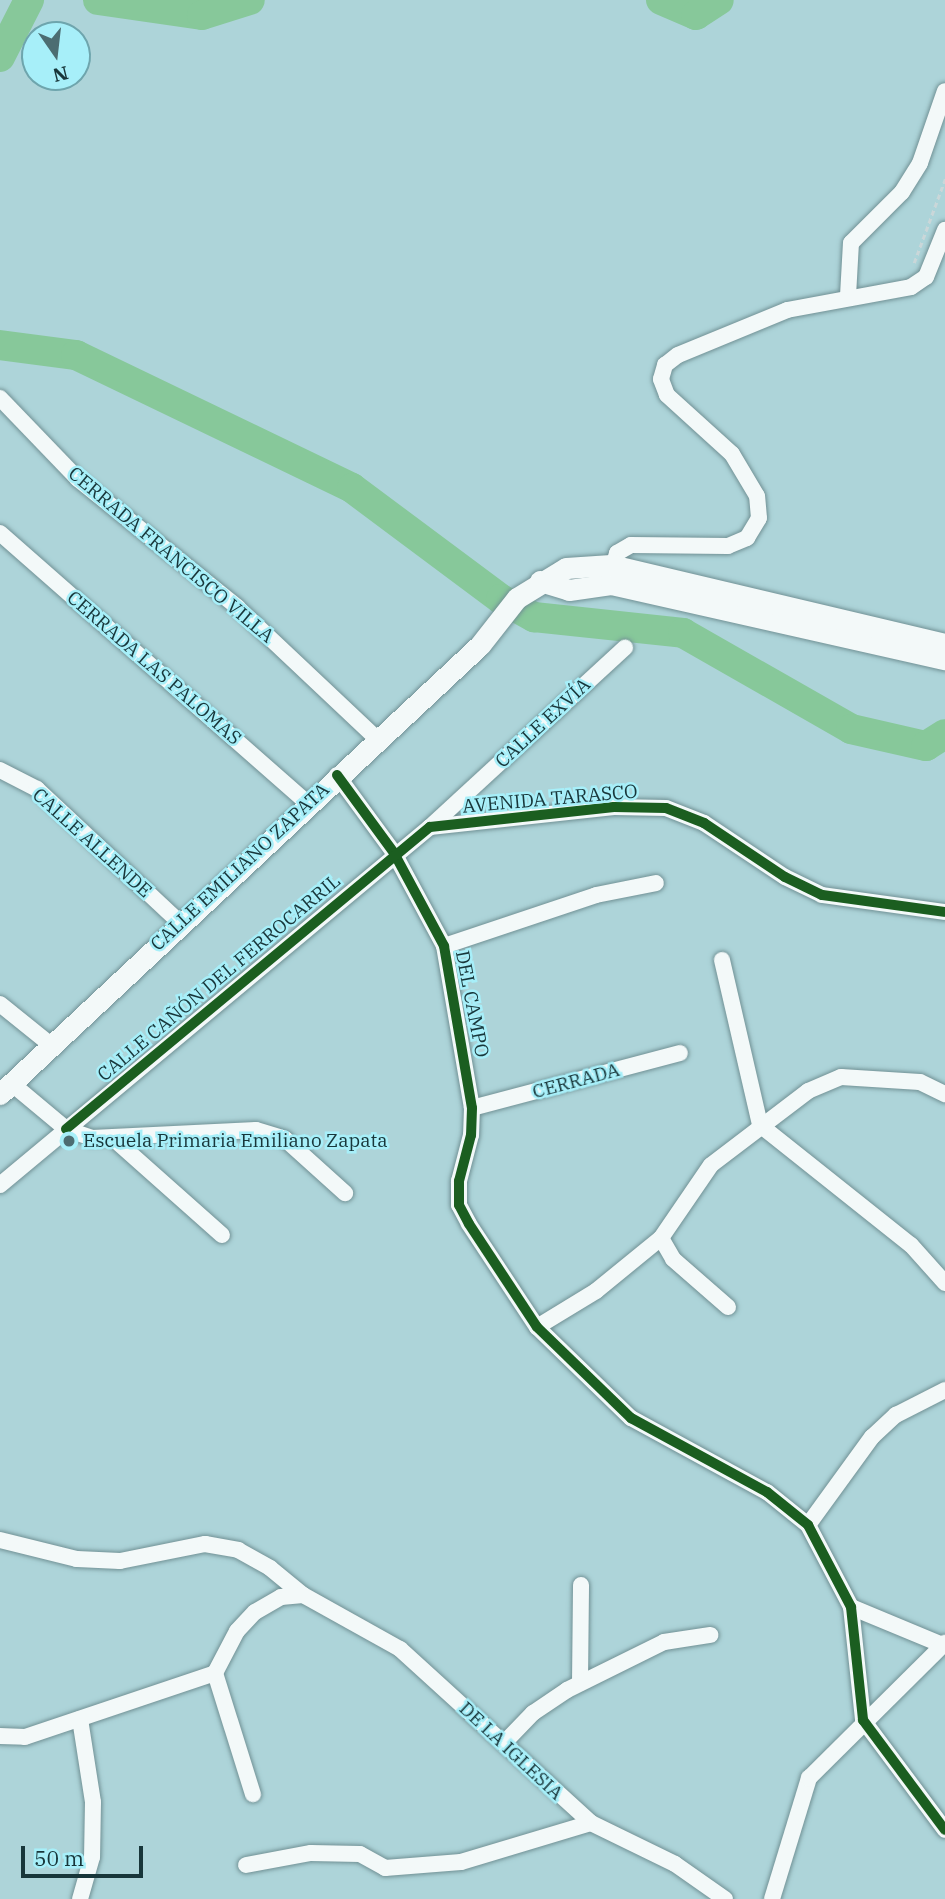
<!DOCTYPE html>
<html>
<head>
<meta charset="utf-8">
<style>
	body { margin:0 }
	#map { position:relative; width:945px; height:1899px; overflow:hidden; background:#add4d9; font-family:"IBM Plex Serif",serif }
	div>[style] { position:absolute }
	.river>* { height:30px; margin:-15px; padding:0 15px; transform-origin:15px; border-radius:15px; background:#87c89a }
	.path>* { height:2.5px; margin-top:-1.25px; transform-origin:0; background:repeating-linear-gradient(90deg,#cad7d9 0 5px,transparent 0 8.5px) }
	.roads { filter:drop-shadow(0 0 2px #719195) drop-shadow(0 0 2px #719195) }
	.minor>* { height:16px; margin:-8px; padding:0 8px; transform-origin:8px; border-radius:8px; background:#f3f9f9 }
	.major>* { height:21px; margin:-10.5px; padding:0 10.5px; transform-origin:10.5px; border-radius:10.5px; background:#f3f9f9 }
	.cycleway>* { height:10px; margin:-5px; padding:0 5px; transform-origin:5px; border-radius:5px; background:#1b5e20 }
	.dots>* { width:19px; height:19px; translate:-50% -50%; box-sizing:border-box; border:4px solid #a7eff9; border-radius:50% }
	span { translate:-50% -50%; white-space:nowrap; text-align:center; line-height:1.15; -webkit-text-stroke:5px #a7eff9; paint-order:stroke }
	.street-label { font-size:19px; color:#18363a }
	.poi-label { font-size:19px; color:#18363a }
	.left { translate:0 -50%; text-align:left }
	.north { position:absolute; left:21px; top:21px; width:70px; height:70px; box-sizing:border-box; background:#a7eff9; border:2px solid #6ea5ad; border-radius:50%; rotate:166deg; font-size:19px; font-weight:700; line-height:28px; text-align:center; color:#18363a }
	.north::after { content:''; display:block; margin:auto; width:24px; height:32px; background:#4c6d72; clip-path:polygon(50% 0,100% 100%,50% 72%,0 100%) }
	.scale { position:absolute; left:21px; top:1846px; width:122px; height:32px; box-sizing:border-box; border:4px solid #18363a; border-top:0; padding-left:9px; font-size:21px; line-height:24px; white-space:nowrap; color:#18363a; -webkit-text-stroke:5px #a7eff9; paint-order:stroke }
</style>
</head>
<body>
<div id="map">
	<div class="river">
		<div style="left:98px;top:0;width:105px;rotate:8.2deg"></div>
		<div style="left:202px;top:15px;width:50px;rotate:-17.4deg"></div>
		<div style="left:661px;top:0;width:38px;rotate:23deg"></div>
		<div style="left:696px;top:15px;width:27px;rotate:-33deg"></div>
		<div style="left:0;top:57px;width:64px;rotate:-63deg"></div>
		<div style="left:0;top:345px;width:77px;rotate:7.5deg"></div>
		<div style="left:76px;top:355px;width:306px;rotate:25.7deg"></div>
		<div style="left:352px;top:488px;width:186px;rotate:36.7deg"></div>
		<div style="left:501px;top:599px;width:38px;rotate:29deg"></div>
		<div style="left:534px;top:617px;width:150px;rotate:6.1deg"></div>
		<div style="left:683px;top:633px;width:193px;rotate:29.7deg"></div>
		<div style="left:851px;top:729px;width:77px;rotate:12.8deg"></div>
		<div style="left:926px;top:746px;width:22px;rotate:-32deg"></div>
	</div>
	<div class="path">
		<div style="left:914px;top:263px;width:90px;rotate:-69.7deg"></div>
	</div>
	<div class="roads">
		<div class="minor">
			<div style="left:848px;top:296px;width:53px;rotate:-86.8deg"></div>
			<div style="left:851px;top:243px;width:72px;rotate:-45deg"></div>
			<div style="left:902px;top:192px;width:34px;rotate:-58deg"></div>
			<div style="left:920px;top:163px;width:76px;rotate:-70.9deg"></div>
			<div style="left:0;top:398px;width:112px;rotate:46.1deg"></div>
			<div style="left:78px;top:479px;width:204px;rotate:38.8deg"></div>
			<div style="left:237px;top:607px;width:191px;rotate:43.3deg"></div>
			<div style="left:0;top:533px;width:409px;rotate:41.3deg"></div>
			<div style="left:611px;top:573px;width:21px;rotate:-73deg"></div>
			<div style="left:617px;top:553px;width:16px;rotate:-30deg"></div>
			<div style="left:631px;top:545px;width:97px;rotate:0.6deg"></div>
			<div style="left:728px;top:546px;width:21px;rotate:-23deg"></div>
			<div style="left:747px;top:538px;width:23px;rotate:-59deg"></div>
			<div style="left:759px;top:518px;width:22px;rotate:-95deg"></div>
			<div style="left:757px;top:496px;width:49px;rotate:-120.8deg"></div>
			<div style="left:732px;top:454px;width:88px;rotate:-137.8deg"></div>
			<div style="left:667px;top:395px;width:17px;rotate:-111deg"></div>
			<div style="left:661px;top:379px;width:15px;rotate:-74deg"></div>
			<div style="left:665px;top:365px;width:16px;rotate:-38deg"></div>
			<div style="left:678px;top:355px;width:118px;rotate:-22.4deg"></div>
			<div style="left:787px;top:310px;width:126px;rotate:-10.5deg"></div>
			<div style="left:911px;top:287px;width:18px;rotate:-34deg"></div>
			<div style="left:926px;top:277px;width:51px;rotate:-68deg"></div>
			<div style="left:0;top:770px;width:42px;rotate:27.2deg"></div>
			<div style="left:37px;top:789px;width:196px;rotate:43.1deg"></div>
			<div style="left:337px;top:775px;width:97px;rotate:53.8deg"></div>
			<div style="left:394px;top:853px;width:106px;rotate:61.7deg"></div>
			<div style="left:444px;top:946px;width:164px;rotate:80.2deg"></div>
			<div style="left:472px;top:1108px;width:27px;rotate:92deg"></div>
			<div style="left:471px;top:1135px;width:48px;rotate:104.6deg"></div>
			<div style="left:459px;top:1181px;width:24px;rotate:90deg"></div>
			<div style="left:459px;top:1205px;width:21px;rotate:62deg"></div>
			<div style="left:469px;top:1224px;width:123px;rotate:56.6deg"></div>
			<div style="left:537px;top:1327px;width:131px;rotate:44.1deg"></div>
			<div style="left:631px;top:1418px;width:155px;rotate:28.6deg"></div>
			<div style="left:767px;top:1492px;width:53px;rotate:38.8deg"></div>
			<div style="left:808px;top:1525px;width:93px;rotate:62.3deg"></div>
			<div style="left:851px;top:1607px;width:114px;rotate:83.9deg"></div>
			<div style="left:863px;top:1720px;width:137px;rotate:53.3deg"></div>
			<div style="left:430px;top:827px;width:265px;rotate:-42.6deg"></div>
			<div style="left:444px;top:946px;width:160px;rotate:-18.5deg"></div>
			<div style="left:596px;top:895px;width:61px;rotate:-11.3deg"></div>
			<div style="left:722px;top:960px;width:169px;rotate:77deg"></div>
			<div style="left:760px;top:1125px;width:193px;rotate:38.5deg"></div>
			<div style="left:911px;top:1245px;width:51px;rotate:48.2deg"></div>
			<div style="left:0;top:1004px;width:67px;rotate:38.9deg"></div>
			<div style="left:11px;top:1083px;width:72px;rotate:39.9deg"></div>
			<div style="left:66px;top:1129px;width:28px;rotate:19deg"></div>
			<div style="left:92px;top:1138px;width:164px;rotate:-2.8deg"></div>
			<div style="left:256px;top:1130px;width:30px;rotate:17deg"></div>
			<div style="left:285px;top:1139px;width:81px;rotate:42deg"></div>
			<div style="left:472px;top:1108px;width:215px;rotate:-14.8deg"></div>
			<div style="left:115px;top:1140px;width:143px;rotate:41.6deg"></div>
			<div style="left:0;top:1185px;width:560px;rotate:-39.78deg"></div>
			<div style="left:430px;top:827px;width:185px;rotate:-6.2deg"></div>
			<div style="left:614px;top:807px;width:52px;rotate:1.1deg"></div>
			<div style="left:666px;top:808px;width:41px;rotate:21.5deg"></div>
			<div style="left:704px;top:823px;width:97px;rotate:33.7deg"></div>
			<div style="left:785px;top:877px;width:41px;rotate:25.9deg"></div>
			<div style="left:822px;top:895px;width:124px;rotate:7.9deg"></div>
			<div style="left:661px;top:1238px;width:24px;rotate:60deg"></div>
			<div style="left:673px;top:1259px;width:73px;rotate:41.1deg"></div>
			<div style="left:537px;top:1327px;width:69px;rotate:-31.4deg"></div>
			<div style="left:596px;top:1291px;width:84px;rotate:-39.2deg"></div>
			<div style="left:661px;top:1238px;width:88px;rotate:-55.6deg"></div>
			<div style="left:711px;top:1165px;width:122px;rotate:-37.3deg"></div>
			<div style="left:808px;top:1091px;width:36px;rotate:-23deg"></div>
			<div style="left:841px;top:1077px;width:79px;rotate:3.6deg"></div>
			<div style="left:920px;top:1082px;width:28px;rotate:26deg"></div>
			<div style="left:808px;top:1525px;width:109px;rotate:-54deg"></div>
			<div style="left:872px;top:1437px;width:33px;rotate:-43deg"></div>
			<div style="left:896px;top:1415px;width:55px;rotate:-27deg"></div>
			<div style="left:0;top:1540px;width:79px;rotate:13.9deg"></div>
			<div style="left:77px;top:1559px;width:43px;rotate:2.7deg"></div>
			<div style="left:120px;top:1561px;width:87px;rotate:-11.3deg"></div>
			<div style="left:205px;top:1544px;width:34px;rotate:10deg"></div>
			<div style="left:238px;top:1550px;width:37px;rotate:29deg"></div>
			<div style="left:270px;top:1568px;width:43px;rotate:39.3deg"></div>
			<div style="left:303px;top:1595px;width:111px;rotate:29.1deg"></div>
			<div style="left:400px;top:1649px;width:258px;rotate:42.3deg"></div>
			<div style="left:591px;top:1823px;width:93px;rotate:26deg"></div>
			<div style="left:675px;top:1864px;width:61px;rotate:35deg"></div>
			<div style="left:851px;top:1607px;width:102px;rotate:22.5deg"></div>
			<div style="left:215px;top:1673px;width:127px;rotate:72.6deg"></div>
			<div style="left:580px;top:1683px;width:98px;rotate:-89.4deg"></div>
			<div style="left:80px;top:1719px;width:84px;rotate:81.1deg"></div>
			<div style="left:93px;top:1802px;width:55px;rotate:91deg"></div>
			<div style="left:92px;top:1857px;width:44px;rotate:105.9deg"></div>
			<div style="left:0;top:1736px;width:25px;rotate:2deg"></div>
			<div style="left:25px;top:1737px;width:200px;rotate:-18.6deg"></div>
			<div style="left:215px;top:1673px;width:47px;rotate:-62.4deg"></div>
			<div style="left:237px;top:1631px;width:26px;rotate:-47deg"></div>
			<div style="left:255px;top:1612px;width:30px;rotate:-30deg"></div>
			<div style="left:281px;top:1597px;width:22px;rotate:-5deg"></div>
			<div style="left:504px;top:1743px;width:42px;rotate:-46deg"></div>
			<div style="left:533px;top:1713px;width:41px;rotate:-34.1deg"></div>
			<div style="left:567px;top:1690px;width:108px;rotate:-26.3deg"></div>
			<div style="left:664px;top:1642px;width:47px;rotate:-8.7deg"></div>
			<div style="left:246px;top:1865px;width:66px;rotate:-10.5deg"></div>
			<div style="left:311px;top:1853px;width:49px;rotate:1.2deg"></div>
			<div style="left:360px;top:1854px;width:29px;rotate:29deg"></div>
			<div style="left:385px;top:1868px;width:76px;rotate:-4.5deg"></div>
			<div style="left:461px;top:1862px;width:136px;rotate:-16.7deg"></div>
			<div style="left:772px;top:1899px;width:127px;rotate:-73deg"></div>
			<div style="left:809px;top:1778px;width:192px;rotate:-44.8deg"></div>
		</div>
		<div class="major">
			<div style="left:540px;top:581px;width:30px;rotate:17deg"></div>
			<div style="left:569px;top:590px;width:42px;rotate:-8.1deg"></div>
			<div style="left:611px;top:584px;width:342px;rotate:12.7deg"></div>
			<div style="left:0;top:1094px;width:657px;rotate:-43.09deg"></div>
			<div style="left:480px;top:645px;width:60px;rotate:-51.8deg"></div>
			<div style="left:517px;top:598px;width:57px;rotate:-31.5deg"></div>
			<div style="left:566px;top:568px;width:45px;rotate:-3.8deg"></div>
			<div style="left:611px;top:565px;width:343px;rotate:13.3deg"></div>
		</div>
	</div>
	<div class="cycleway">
		<div style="left:337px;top:775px;width:97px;rotate:53.8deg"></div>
		<div style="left:394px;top:853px;width:106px;rotate:61.7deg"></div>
		<div style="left:444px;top:946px;width:164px;rotate:80.2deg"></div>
		<div style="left:472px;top:1108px;width:27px;rotate:92deg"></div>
		<div style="left:471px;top:1135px;width:48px;rotate:104.6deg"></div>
		<div style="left:459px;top:1181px;width:24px;rotate:90deg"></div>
		<div style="left:459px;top:1205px;width:21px;rotate:62deg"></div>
		<div style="left:469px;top:1224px;width:123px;rotate:56.6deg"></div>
		<div style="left:537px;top:1327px;width:131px;rotate:44.1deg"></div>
		<div style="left:631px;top:1418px;width:155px;rotate:28.6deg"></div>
		<div style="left:767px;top:1492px;width:53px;rotate:38.8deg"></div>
		<div style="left:808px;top:1525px;width:93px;rotate:62.3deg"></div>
		<div style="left:851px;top:1607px;width:114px;rotate:83.9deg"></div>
		<div style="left:863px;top:1720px;width:137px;rotate:53.3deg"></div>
		<div style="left:66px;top:1129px;width:473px;rotate:-39.7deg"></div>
		<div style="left:430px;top:827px;width:185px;rotate:-6.2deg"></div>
		<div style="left:614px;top:807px;width:52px;rotate:1.1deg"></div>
		<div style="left:666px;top:808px;width:41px;rotate:21.5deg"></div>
		<div style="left:704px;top:823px;width:97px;rotate:33.7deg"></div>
		<div style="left:785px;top:877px;width:41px;rotate:25.9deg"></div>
		<div style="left:822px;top:895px;width:124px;rotate:7.9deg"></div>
	</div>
	<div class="dots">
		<div style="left:69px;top:1141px;background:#4c6d72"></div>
	</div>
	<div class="street-label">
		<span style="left:171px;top:555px;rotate:40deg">CERRADA FRANCISCO VILLA</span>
		<span style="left:154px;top:668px;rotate:41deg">CERRADA LAS PALOMAS</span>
		<span style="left:543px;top:723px;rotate:-43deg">CALLE EXVÍA</span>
		<span style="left:550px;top:799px;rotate:-5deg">AVENIDA TARASCO</span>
		<span style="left:92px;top:843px;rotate:42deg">CALLE ALLENDE</span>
		<span style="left:240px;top:867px;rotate:-43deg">CALLE EMILIANO ZAPATA</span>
		<span style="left:219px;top:978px;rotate:-40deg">CALLE CAÑÓN DEL FERROCARRIL</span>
		<span style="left:472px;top:1004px;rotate:79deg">DEL CAMPO</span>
		<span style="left:576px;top:1081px;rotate:-15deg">CERRADA</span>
		<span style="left:511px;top:1751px;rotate:43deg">DE LA IGLESIA</span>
	</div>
	<div class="poi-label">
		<span class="left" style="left:83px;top:1141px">Escuela Primaria Emiliano Zapata</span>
	</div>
	<div class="north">N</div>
	<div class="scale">50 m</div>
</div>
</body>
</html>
